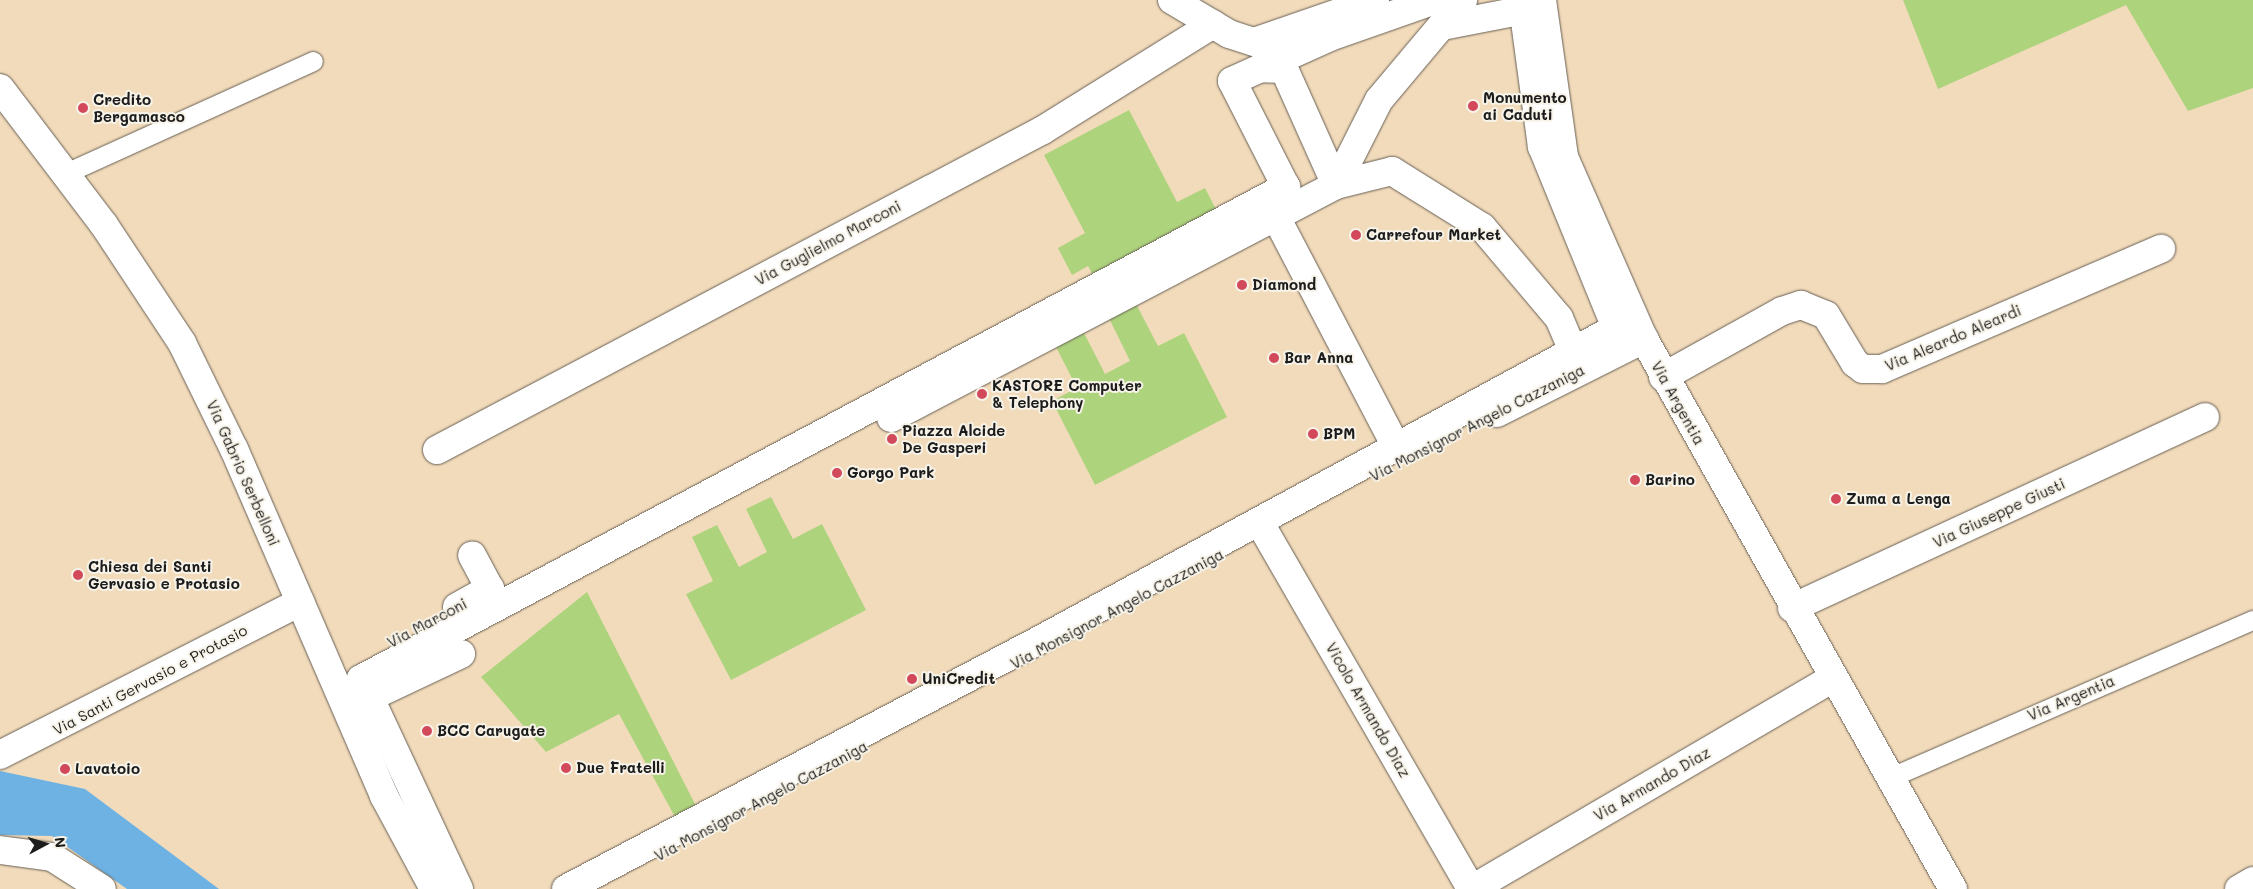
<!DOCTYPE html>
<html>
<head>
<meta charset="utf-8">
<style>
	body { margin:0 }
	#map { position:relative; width:2253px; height:889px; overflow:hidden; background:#f2dbbb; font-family:Mali,sans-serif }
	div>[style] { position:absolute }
	.green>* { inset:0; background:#add37d }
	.water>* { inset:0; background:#6eb2e3 }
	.roads { filter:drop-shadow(0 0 1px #675f54) drop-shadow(0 0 1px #675f54) }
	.lane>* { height:19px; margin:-9.5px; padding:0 9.5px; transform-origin:9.5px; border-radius:9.5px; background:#fff }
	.street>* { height:28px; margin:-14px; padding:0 14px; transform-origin:14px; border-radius:14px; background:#fff }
	.secondary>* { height:28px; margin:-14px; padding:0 14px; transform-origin:14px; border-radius:14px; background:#fff }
	.dots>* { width:14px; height:14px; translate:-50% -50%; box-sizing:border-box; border:2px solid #f7f3e8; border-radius:50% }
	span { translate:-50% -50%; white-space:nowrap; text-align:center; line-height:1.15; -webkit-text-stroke:4px #f7f3e8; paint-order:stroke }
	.poi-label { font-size:15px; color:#1c1c1c; font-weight:700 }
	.left { translate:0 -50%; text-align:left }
	.street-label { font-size:15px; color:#1c1c1c }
	.north { position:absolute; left:20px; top:819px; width:50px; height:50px; -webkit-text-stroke:4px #f7f3e8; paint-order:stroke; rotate:84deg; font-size:14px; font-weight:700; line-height:20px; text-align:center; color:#1c1c1c }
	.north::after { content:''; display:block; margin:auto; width:18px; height:22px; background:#1c1c1c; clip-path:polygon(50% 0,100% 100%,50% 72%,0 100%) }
</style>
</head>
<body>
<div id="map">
	<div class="green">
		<div style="clip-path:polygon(1903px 0,2253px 0,2253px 88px,2188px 111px,2126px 5px,1938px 89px)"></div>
		<div style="clip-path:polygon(1129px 110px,1177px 202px,1205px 188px,1222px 221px,1099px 286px,1088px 266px,1072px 275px,1058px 248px,1085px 233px,1044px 155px)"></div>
		<div style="clip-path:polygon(1135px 302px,1158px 346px,1184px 333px,1227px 417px,1095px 485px,1052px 401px,1077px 388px,1055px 345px,1083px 331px,1105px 374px,1130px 361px,1108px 316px)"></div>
		<div style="clip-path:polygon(771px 497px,793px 539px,822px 524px,866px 610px,731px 680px,686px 594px,713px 581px,692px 537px,717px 525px,739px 567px,767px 552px,746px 509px)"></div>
		<div style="clip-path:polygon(587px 592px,696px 806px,675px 817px,619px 714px,546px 752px,481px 677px)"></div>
	</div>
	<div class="water">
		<div style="clip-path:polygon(0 771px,85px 789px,219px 889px,127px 889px,52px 836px,0 835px)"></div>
	</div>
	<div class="roads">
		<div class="lane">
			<div style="left:66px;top:173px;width:271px;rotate:-24.4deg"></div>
			<div style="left:1889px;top:778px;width:397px;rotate:-23.5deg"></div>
		</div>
		<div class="street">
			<div style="left:1172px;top:0;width:66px;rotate:30.8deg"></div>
			<div style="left:1229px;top:34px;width:26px;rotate:18deg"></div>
			<div style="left:1254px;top:42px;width:128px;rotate:-19.1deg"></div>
			<div style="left:1442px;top:26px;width:84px;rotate:-11deg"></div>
			<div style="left:1336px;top:185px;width:58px;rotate:-14deg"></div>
			<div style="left:1392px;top:171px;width:106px;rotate:31.9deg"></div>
			<div style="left:1482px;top:227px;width:119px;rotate:49.8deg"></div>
			<div style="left:1559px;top:318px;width:36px;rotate:67deg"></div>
			<div style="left:1336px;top:185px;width:95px;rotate:-63.2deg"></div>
			<div style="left:1379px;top:100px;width:131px;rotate:-50deg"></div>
			<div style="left:1276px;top:217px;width:259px;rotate:62.4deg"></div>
			<div style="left:1663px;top:377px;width:136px;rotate:-29deg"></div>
			<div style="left:1782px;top:311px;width:20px;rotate:-18deg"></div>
			<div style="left:1801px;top:305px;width:27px;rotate:22deg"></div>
			<div style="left:1826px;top:315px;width:56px;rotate:58.9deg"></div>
			<div style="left:1855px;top:363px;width:10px;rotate:37deg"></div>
			<div style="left:1863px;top:369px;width:19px"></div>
			<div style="left:1882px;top:369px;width:304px;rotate:-23.3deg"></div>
			<div style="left:1497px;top:413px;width:165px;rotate:-26.7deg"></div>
			<div style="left:891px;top:418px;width:502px;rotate:-27.64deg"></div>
			<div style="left:1336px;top:185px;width:127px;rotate:-114.1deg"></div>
			<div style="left:1284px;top:69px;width:24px;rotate:-178deg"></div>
			<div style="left:437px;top:450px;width:685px;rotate:-27.84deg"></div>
			<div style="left:1043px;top:130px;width:200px;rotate:-31.9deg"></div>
			<div style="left:1264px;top:530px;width:414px;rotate:60deg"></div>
			<div style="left:457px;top:607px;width:38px;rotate:-29deg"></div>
			<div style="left:490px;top:589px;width:38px;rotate:-118deg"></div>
			<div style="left:1792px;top:608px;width:455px;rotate:-24.8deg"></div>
			<div style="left:368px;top:698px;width:103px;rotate:-25.3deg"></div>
			<div style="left:0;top:755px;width:337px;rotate:-27deg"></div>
			<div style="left:0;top:850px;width:52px;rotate:7.7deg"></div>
			<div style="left:52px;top:857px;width:59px;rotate:32.6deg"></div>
			<div style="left:459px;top:889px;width:232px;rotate:-115deg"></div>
			<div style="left:361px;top:679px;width:1048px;rotate:-28.01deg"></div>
			<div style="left:1286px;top:187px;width:119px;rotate:-117deg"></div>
			<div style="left:1232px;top:81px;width:107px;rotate:-24.2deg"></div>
			<div style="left:1330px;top:37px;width:111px;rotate:-19.4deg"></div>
			<div style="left:566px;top:889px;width:529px;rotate:-27.73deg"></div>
			<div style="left:1034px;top:643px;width:662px;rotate:-28.42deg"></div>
			<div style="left:1616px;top:328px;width:196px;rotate:-112.2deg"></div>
			<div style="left:1542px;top:147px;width:148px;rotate:-97.7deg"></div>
			<div style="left:1472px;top:889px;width:417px;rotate:-30.3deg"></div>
			<div style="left:2239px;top:889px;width:16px;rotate:-30deg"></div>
		</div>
		<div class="secondary">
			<div style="left:1542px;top:0;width:159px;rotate:82deg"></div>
			<div style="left:1564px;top:157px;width:199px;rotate:66.3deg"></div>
			<div style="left:1644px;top:339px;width:631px;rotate:60.67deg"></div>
			<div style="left:0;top:88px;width:172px;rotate:52.8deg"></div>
			<div style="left:104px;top:225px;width:141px;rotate:56.5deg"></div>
			<div style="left:182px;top:343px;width:118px;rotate:63.9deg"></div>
			<div style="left:234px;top:449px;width:378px;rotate:66.6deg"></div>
			<div style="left:384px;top:796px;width:106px;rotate:61.7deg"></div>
		</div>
	</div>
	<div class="dots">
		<div style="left:1473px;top:106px;background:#d1495b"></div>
		<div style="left:83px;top:108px;background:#d1495b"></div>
		<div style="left:1356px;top:235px;background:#d1495b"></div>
		<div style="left:1242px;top:285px;background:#d1495b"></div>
		<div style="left:1274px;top:358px;background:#d1495b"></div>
		<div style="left:982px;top:394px;background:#d1495b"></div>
		<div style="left:1313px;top:434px;background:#d1495b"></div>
		<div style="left:892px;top:439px;background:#d1495b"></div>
		<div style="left:837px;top:473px;background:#d1495b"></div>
		<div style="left:1635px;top:480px;background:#d1495b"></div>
		<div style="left:1836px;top:499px;background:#d1495b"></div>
		<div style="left:78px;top:575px;background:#d1495b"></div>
		<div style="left:912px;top:679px;background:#d1495b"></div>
		<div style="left:427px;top:731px;background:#d1495b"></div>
		<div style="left:566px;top:768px;background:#d1495b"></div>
		<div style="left:65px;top:769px;background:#d1495b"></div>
	</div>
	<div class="poi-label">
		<span class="left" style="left:1483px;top:106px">Monumento<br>ai Caduti</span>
		<span class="left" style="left:93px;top:108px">Credito<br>Bergamasco</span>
		<span class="left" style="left:1366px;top:235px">Carrefour Market</span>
		<span class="left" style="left:1252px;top:285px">Diamond</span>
		<span class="left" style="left:1284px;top:358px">Bar Anna</span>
		<span class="left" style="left:992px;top:394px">KASTORE Computer<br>&amp; Telephony</span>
		<span class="left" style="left:902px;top:439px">Piazza Alcide<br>De Gasperi</span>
		<span class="left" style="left:1323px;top:434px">BPM</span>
		<span class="left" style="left:847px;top:473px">Gorgo Park</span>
		<span class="left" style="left:1645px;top:480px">Barino</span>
		<span class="left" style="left:1846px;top:499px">Zuma a Lenga</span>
		<span class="left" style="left:88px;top:575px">Chiesa dei Santi<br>Gervasio e Protasio</span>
		<span class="left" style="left:922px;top:679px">UniCredit</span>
		<span class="left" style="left:437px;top:731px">BCC Carugate</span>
		<span class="left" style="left:576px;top:768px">Due Fratelli</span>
		<span class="left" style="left:75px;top:769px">Lavatoio</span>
	</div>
	<div class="street-label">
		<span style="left:828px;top:243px;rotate:-28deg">Via Guglielmo Marconi</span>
		<span style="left:1953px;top:338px;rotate:-23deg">Via Aleardo Aleardi</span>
		<span style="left:1678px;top:403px;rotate:61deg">Via Argentia</span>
		<span style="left:1477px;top:423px;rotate:-27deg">Via Monsignor Angelo Cazzaniga</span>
		<span style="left:243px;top:473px;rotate:66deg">Via Gabrio Serbelloni</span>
		<span style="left:1999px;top:513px;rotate:-25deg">Via Giuseppe Giusti</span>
		<span style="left:1117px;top:609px;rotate:-28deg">Via Monsignor Angelo Cazzaniga</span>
		<span style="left:427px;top:623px;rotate:-28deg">Via Marconi</span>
		<span style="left:150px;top:680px;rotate:-28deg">Via Santi Gervasio e Protasio</span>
		<span style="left:2071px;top:698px;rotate:-23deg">Via Argentia</span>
		<span style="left:1368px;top:710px;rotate:60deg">Vicolo Armando Diaz</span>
		<span style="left:1652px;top:784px;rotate:-30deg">Via Armando Diaz</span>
		<span style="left:761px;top:801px;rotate:-28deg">Via Monsignor Angelo Cazzaniga</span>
	</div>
	<div class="north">N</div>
</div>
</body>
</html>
